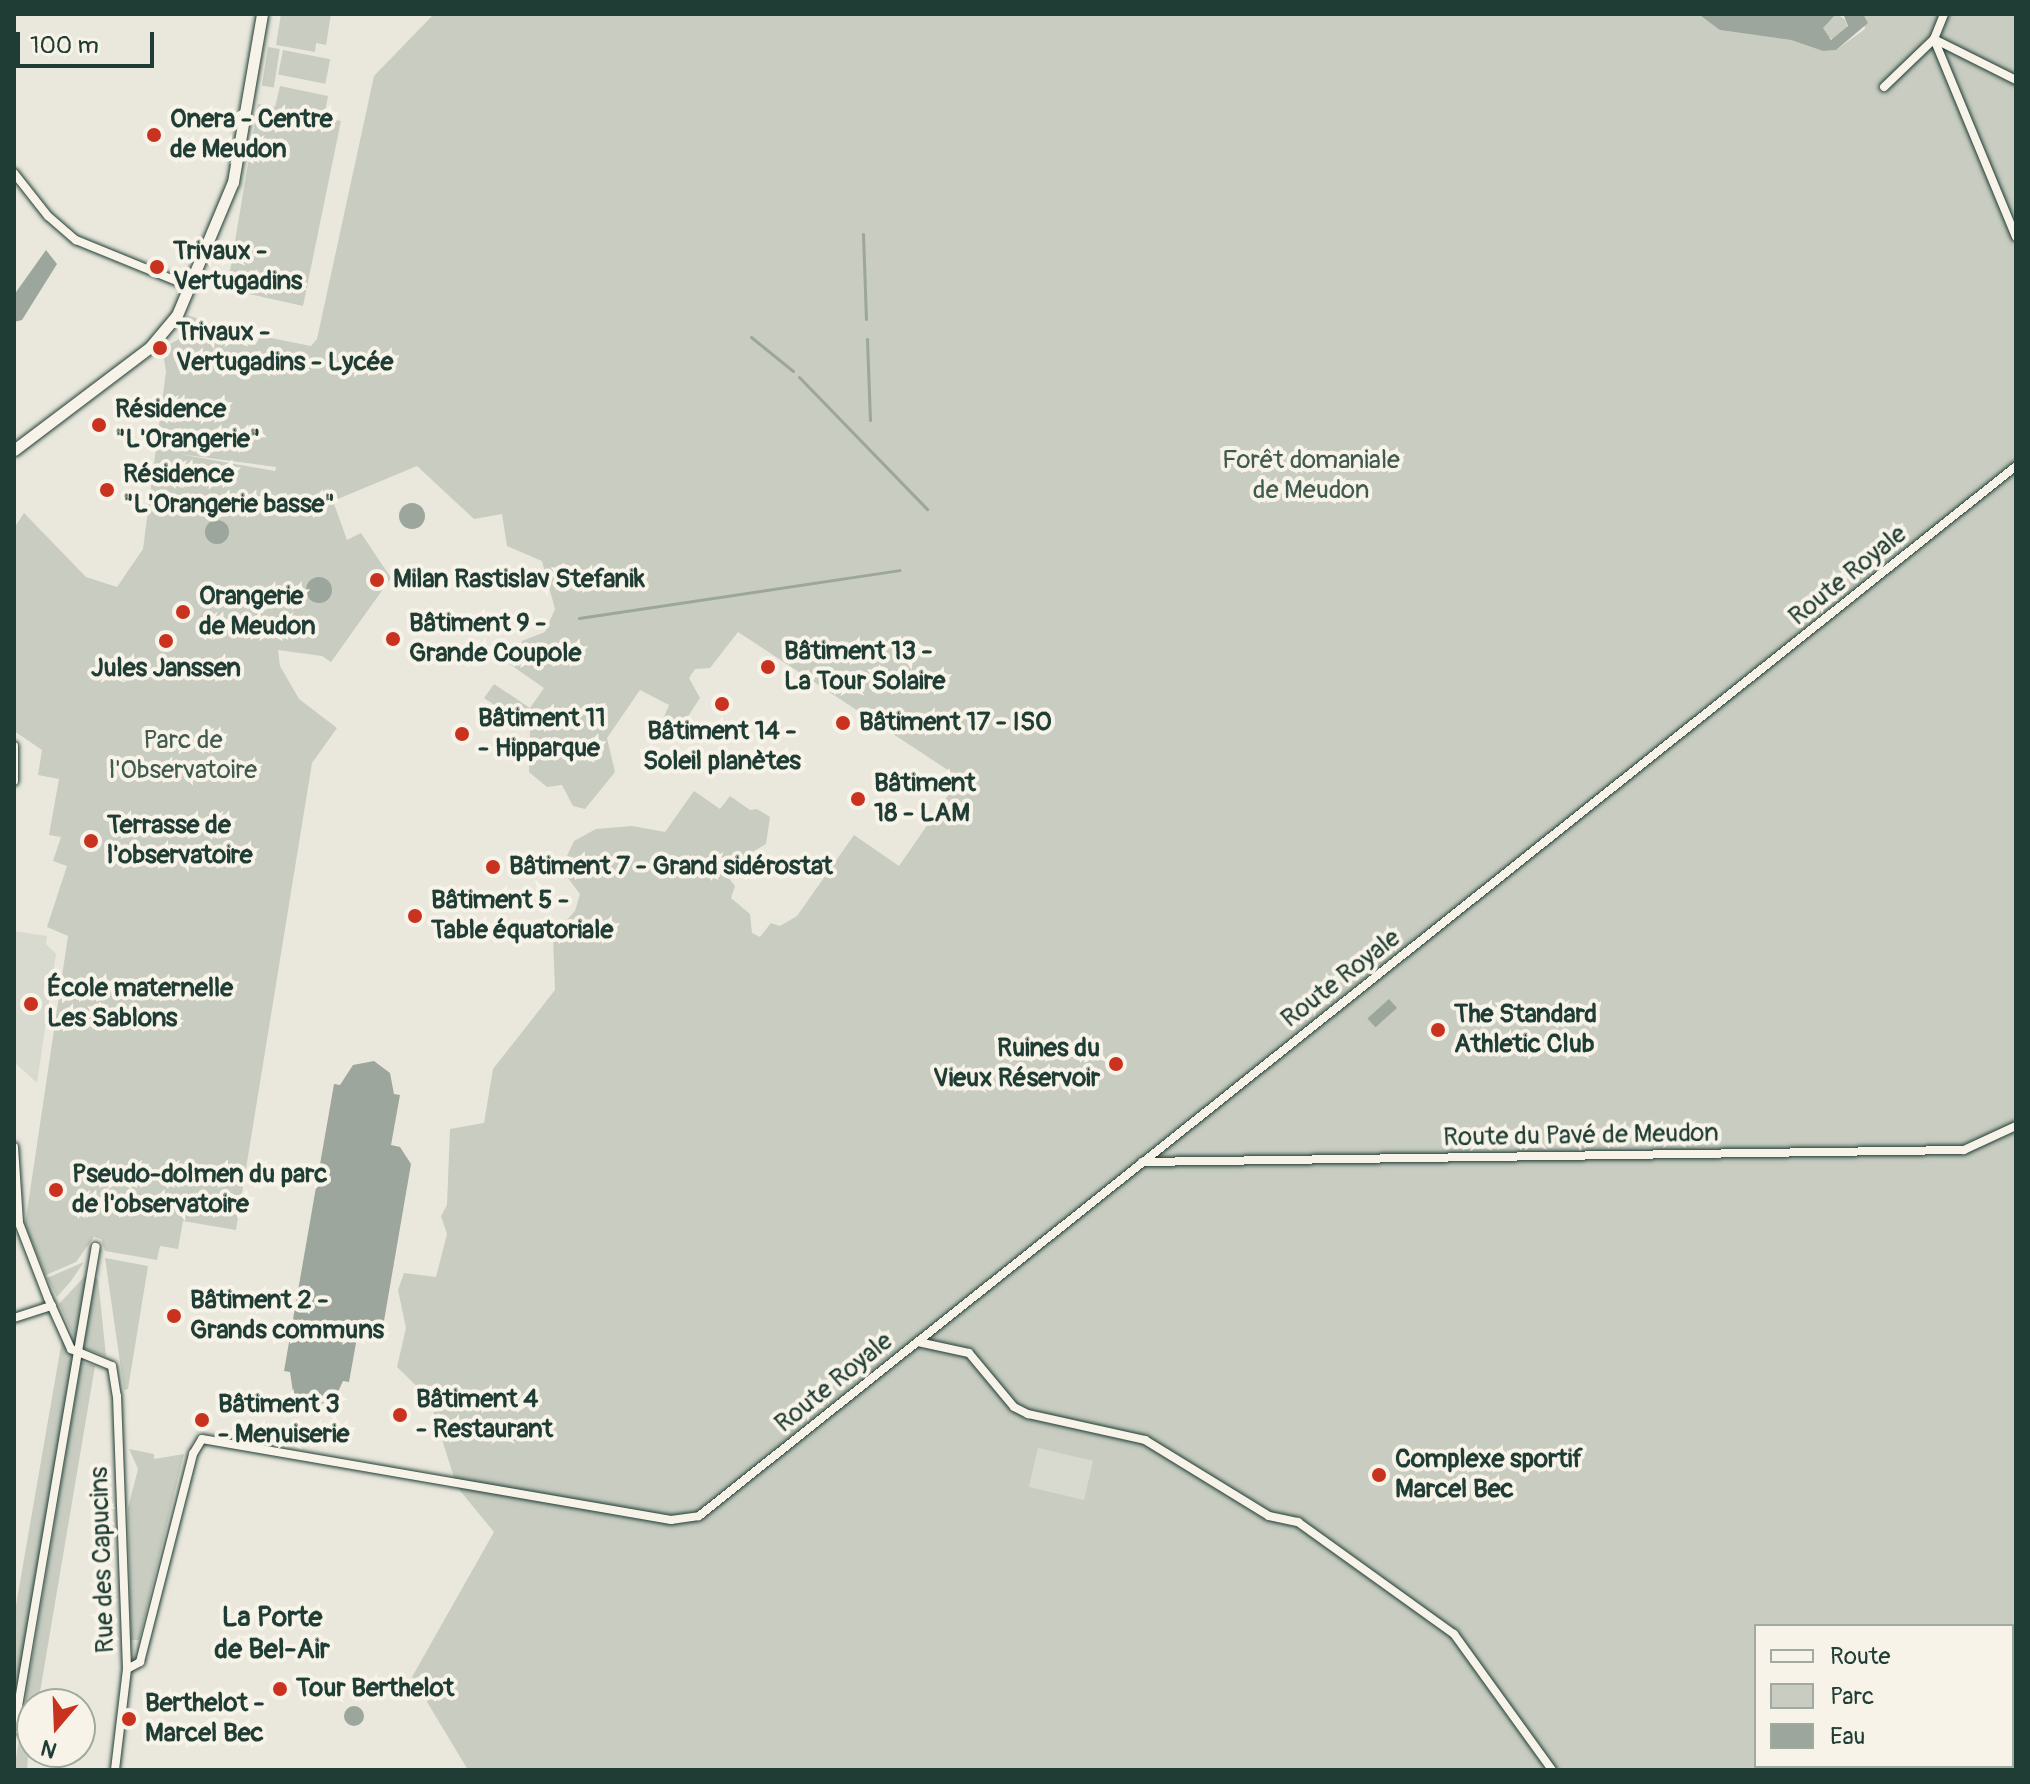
<!DOCTYPE html>
<html>
<head>
<meta charset="utf-8">
<style>
	body { margin:0 }
	#map { position:relative; width:2030px; height:1784px; overflow:hidden; background:#eae8dd; font-family:Pangolin,sans-serif }
	div>[style] { position:absolute }
	.built>* { inset:0; background:#d9dacf; transform-origin:0 0 }
	.green>* { inset:0; background:#c8ccc1; transform-origin:0 0 }
	.round { border-radius:50% }
	.water>* { inset:0; background:#9ca69c; transform-origin:0 0 }
	.stream>* { height:3px; margin:-1.5px; padding:0 1.5px; transform-origin:1.5px; border-radius:1.5px; background:#9ca69c }
	.roads { filter:drop-shadow(0 0 2px #1f3d34) drop-shadow(0 0 2px #1f3d34) }
	.minor>* { height:8px; margin:-4px; padding:0 4px; transform-origin:4px; border-radius:4px; background:#f7f3e8 }
	.secondary>* { height:11px; margin:-5.5px; padding:0 5.5px; transform-origin:5.5px; border-radius:5.5px; background:#f7f3e8 }
	.dots>* { width:22px; height:22px; translate:-50% -50%; box-sizing:border-box; border:4px solid #f7f3e8; border-radius:50% }
	span { translate:-50% -50%; white-space:nowrap; text-align:center; line-height:1.15; -webkit-text-stroke:8px #f7f3e8; paint-order:stroke }
	.poi-label { font-size:26px; color:#1f3d34; font-weight:700 }
	.left { translate:0 -50%; text-align:left }
	.right { translate:-100% -50%; text-align:right }
	.park-label { font-size:26px; color:#415a50 }
	.street-label { font-size:26px; color:#1f3d34 }
	.neighbourhood-label { font-size:28px; color:#1f3d34; font-weight:700 }
	.frame { position:absolute; inset:0; border:16px solid #1f3d34; pointer-events:none }
	.legend { position:absolute; left:1754px; top:1624px; width:260px; height:144px; box-sizing:border-box; background:#f7f3e8; border:2px solid #a1aaa0; margin:0; padding:10px 14px; list-style:none; font-size:24px; color:#1f3d34 }
	.legend li { display:flex; align-items:center; gap:16px; height:40px }
	.legend b { width:40px; border:2px solid #a1aaa0 }
	.north { position:absolute; left:16px; top:1688px; width:80px; height:80px; box-sizing:border-box; background:#f7f3e8; border:2px solid #a1aaa0; border-radius:50%; rotate:199deg; font-size:22px; font-weight:700; line-height:32px; text-align:center; color:#1f3d34 }
	.north::after { content:''; display:block; margin:auto; width:28px; height:36px; background:#c8321e; clip-path:polygon(50% 0,100% 100%,50% 72%,0 100%) }
	.scale { position:absolute; left:16px; top:32px; width:138px; height:36px; box-sizing:border-box; border:4px solid #1f3d34; border-top:0; padding-left:10px; font-size:24px; line-height:28px; white-space:nowrap; color:#1f3d34; -webkit-text-stroke:6px #f7f3e8; paint-order:stroke }
</style>
</head>
<body>
<div id="map">
	<div class="built">
		<div style="clip-path:polygon(14px 931px,47px 936px,46px 944px,56px 954px,37px 1083px,14px 1062px)"></div>
		<div style="left:1038px;top:1448px;width:57px;height:41px;rotate:13deg"></div>
	</div>
	<div class="green">
		<div style="clip-path:polygon(281px 14px,331px 14px,326px 45px,316px 43px,315px 52px,276px 45px)"></div>
		<div style="clip-path:polygon(evenodd,434px 14px,1697px 14px,1721px 30px,1791px 40px,1823px 51px,1836px 50px,1865px 29px,1863px 14px,2016px 14px,2016px 1770px,468px 1770px,412px 1677px,494px 1532px,457px 1487px,429px 1398px,397px 1367px,406px 1328px,398px 1290px,404px 1273px,436px 1277px,447px 1234px,441px 1216px,447px 1205px,450px 1129px,484px 1123px,493px 1069px,555px 990px,553px 935px,575px 911px,580px 894px,561px 869px,574px 841px,596px 829px,632px 826px,665px 832px,694px 791px,720px 809px,730px 796px,750px 810px,757px 809px,770px 817px,766px 844px,722px 869px,735px 886px,731px 898px,750px 914px,752px 933px,760px 937px,771px 923px,780px 926px,797px 916px,854px 835px,899px 866px,960px 778px,738px 632px,710px 668px,695px 669px,689px 678px,700px 698px,675px 736px,660px 727px,669px 705px,640px 690px,607px 738px,615px 772px,585px 809px,573px 806px,562px 785px,547px 787px,529px 772px,530px 729px,484px 698px,494px 684px,530px 708px,544px 688px,508px 663px,522px 641px,545px 632px,555px 609px,542px 561px,507px 546px,502px 514px,474px 519px,417px 466px,333px 501px,347px 540px,361px 533px,391px 578px,331px 662px,322px 656px,278px 650px,280px 666px,299px 699px,337px 728px,312px 763px,236px 1230px,183px 1221px,178px 1249px,160px 1246px,157px 1260px,105px 1251px,101px 1239px,94px 1237px,76px 1262px,46px 1275px,25px 1225px,68px 936px,47px 927px,67px 866px,53px 861px,61px 837px,49px 835px,59px 779px,38px 775px,42px 750px,14px 731px,14px 528px,24px 513px,86px 577px,117px 587px,143px 549px,166px 371px,162px 348px,179px 339px,187px 315px,242px 334px,242px 344px,255px 345px,261px 336px,311px 346px,317px 339px,374px 76px,434px 14px,179px 454px,276px 467px,276px 468px,275px 471px,179px 454px,434px 14px,1038px 1448px,1093px 1461px,1084px 1500px,1029px 1487px,1038px 1448px,434px 14px,1756px 1626px,2012px 1626px,2012px 1766px,1756px 1766px,1756px 1626px)"></div>
		<div class="round" style="left:1823px;top:15px;width:24px;height:24px"></div>
		<div style="left:268px;top:47px;width:12px;height:39px;rotate:9deg"></div>
		<div style="left:283px;top:50px;width:48px;height:25px;rotate:11deg"></div>
		<div style="clip-path:polygon(280px 86px,328px 96px,324px 117px,341px 121px,303px 306px,227px 289px,258px 104px,275px 107px)"></div>
		<div style="clip-path:polygon(105px 1258px,148px 1266px,128px 1389px,124px 1390px)"></div>
		<div style="clip-path:polygon(84px 1262px,71px 1281px,57px 1297px,47px 1278px)"></div>
		<div style="clip-path:polygon(85px 1276px,87px 1277px,76px 1341px,59px 1304px)"></div>
		<div style="clip-path:polygon(95px 1278px,98px 1279px,106px 1356px,83px 1348px)"></div>
		<div style="clip-path:polygon(62px 1340px,73px 1358px,14px 1708px,14px 1617px)"></div>
		<div style="clip-path:polygon(81px 1362px,95px 1366px,38px 1704px,32px 1704px,27px 1770px,14px 1770px)"></div>
		<div style="clip-path:polygon(129px 1449px,154px 1454px,154px 1459px,184px 1454px,139px 1640px,131px 1640px,128px 1508px,138px 1469px)"></div>
	</div>
	<div class="water">
		<div style="clip-path:polygon(evenodd,1698px 14px,1863px 14px,1868px 23px,1836px 50px,1823px 51px,1791px 40px,1720px 30px,1698px 14px,1835px 15px,1844px 16px,1848px 26px,1831px 40px,1823px 28px,1835px 15px)"></div>
		<div style="clip-path:polygon(46px 250px,57px 264px,22px 320px,14px 322px,14px 295px)"></div>
		<div class="round" style="left:399px;top:503px;width:26px;height:26px"></div>
		<div class="round" style="left:205px;top:520px;width:24px;height:24px"></div>
		<div class="round" style="left:306px;top:577px;width:26px;height:26px"></div>
		<div style="left:1389px;top:999px;width:12px;height:29px;rotate:48deg"></div>
		<div style="clip-path:polygon(374px 1061px,390px 1073px,394px 1094px,400px 1095px,391px 1145px,400px 1147px,411px 1164px,384px 1321px,368px 1334px,358px 1332px,349px 1382px,343px 1381px,336px 1396px,327px 1403px,309px 1404px,293px 1392px,290px 1372px,284px 1371px,334px 1084px,340px 1085px,353px 1065px)"></div>
		<div class="round" style="left:344px;top:1706px;width:20px;height:20px"></div>
	</div>
	<div class="stream">
		<div style="left:863px;top:234px;width:85px;rotate:88deg"></div>
		<div style="left:751px;top:337px;width:54px;rotate:39deg"></div>
		<div style="left:867px;top:339px;width:81px;rotate:87.9deg"></div>
		<div style="left:799px;top:377px;width:184px;rotate:45.9deg"></div>
		<div style="left:579px;top:618px;width:324px;rotate:-8.5deg"></div>
	</div>
	<div class="roads">
		<div class="minor">
			<div style="left:1934px;top:39px;width:214px;rotate:67.5deg"></div>
			<div style="left:1934px;top:39px;width:92px;rotate:26.6deg"></div>
			<div style="left:1884px;top:87px;width:69px;rotate:-43.8deg"></div>
			<div style="left:1934px;top:39px;width:27px;rotate:-68deg"></div>
			<div style="left:14px;top:173px;width:55px;rotate:51.7deg"></div>
			<div style="left:48px;top:216px;width:37px;rotate:41deg"></div>
			<div style="left:76px;top:240px;width:122px;rotate:22.2deg"></div>
			<div style="left:14px;top:746px;width:35px;rotate:90deg"></div>
			<div style="left:14px;top:1147px;width:76px;rotate:86.2deg"></div>
			<div style="left:19px;top:1223px;width:80px;rotate:68.9deg"></div>
			<div style="left:48px;top:1298px;width:56px;rotate:65.7deg"></div>
			<div style="left:71px;top:1349px;width:44px;rotate:22.5deg"></div>
			<div style="left:112px;top:1366px;width:30px;rotate:81deg"></div>
			<div style="left:117px;top:1396px;width:273px;rotate:87.9deg"></div>
			<div style="left:127px;top:1669px;width:102px;rotate:96.8deg"></div>
			<div style="left:1142px;top:1162px;width:822px;rotate:-0.84deg"></div>
			<div style="left:1964px;top:1150px;width:57px;rotate:-24.8deg"></div>
			<div style="left:14px;top:1318px;width:40px;rotate:-18deg"></div>
			<div style="left:918px;top:1342px;width:52px;rotate:12.2deg"></div>
			<div style="left:969px;top:1353px;width:70px;rotate:50.2deg"></div>
			<div style="left:1014px;top:1407px;width:16px;rotate:27deg"></div>
			<div style="left:1028px;top:1414px;width:120px;rotate:12.5deg"></div>
			<div style="left:1145px;top:1440px;width:145px;rotate:31.5deg"></div>
			<div style="left:1269px;top:1516px;width:30px;rotate:12deg"></div>
			<div style="left:1298px;top:1522px;width:192px;rotate:35.7deg"></div>
			<div style="left:1454px;top:1634px;width:168px;rotate:54.2deg"></div>
			<div style="left:127px;top:1669px;width:15px;rotate:-28deg"></div>
			<div style="left:140px;top:1662px;width:215px;rotate:-75.7deg"></div>
			<div style="left:193px;top:1454px;width:17px;rotate:-59deg"></div>
			<div style="left:202px;top:1439px;width:476px;rotate:9.8deg"></div>
			<div style="left:671px;top:1520px;width:28px;rotate:-8deg"></div>
			<div style="left:699px;top:1516px;width:1684px;rotate:-38.56deg"></div>
			<div style="left:14px;top:1730px;width:490px;rotate:-80.4deg"></div>
		</div>
		<div class="secondary">
			<div style="left:14px;top:450px;width:171px;rotate:-37.1deg"></div>
			<div style="left:150px;top:347px;width:42px;rotate:-49.8deg"></div>
			<div style="left:177px;top:315px;width:144px;rotate:-67.2deg"></div>
			<div style="left:233px;top:182px;width:170px;rotate:-80.2deg"></div>
		</div>
	</div>
	<div class="dots">
		<div style="left:154px;top:135px;background:#c8321e"></div>
		<div style="left:157px;top:267px;background:#c8321e"></div>
		<div style="left:160px;top:348px;background:#c8321e"></div>
		<div style="left:99px;top:425px;background:#c8321e"></div>
		<div style="left:107px;top:490px;background:#c8321e"></div>
		<div style="left:377px;top:580px;background:#c8321e"></div>
		<div style="left:183px;top:612px;background:#c8321e"></div>
		<div style="left:393px;top:639px;background:#c8321e"></div>
		<div style="left:166px;top:641px;background:#c8321e"></div>
		<div style="left:768px;top:667px;background:#c8321e"></div>
		<div style="left:722px;top:704px;background:#c8321e"></div>
		<div style="left:843px;top:723px;background:#c8321e"></div>
		<div style="left:462px;top:734px;background:#c8321e"></div>
		<div style="left:858px;top:799px;background:#c8321e"></div>
		<div style="left:91px;top:841px;background:#c8321e"></div>
		<div style="left:493px;top:867px;background:#c8321e"></div>
		<div style="left:415px;top:916px;background:#c8321e"></div>
		<div style="left:31px;top:1004px;background:#c8321e"></div>
		<div style="left:1438px;top:1030px;background:#c8321e"></div>
		<div style="left:1116px;top:1064px;background:#c8321e"></div>
		<div style="left:56px;top:1190px;background:#c8321e"></div>
		<div style="left:174px;top:1316px;background:#c8321e"></div>
		<div style="left:400px;top:1415px;background:#c8321e"></div>
		<div style="left:202px;top:1420px;background:#c8321e"></div>
		<div style="left:1379px;top:1475px;background:#c8321e"></div>
		<div style="left:280px;top:1689px;background:#c8321e"></div>
		<div style="left:129px;top:1719px;background:#c8321e"></div>
	</div>
	<div class="poi-label">
		<span class="left" style="left:170px;top:135px">Onera - Centre<br>de Meudon</span>
		<span class="left" style="left:173px;top:267px">Trivaux -<br>Vertugadins</span>
		<span class="left" style="left:176px;top:348px">Trivaux -<br>Vertugadins - Lycée</span>
		<span class="left" style="left:115px;top:425px">Résidence<br>"L'Orangerie"</span>
		<span class="left" style="left:123px;top:490px">Résidence<br>"L'Orangerie basse"</span>
		<span class="left" style="left:393px;top:580px">Milan Rastislav Stefanik</span>
		<span class="left" style="left:199px;top:612px">Orangerie<br>de Meudon</span>
		<span class="left" style="left:409px;top:639px">Bâtiment 9 -<br>Grande Coupole</span>
		<span class="left" style="left:784px;top:667px">Bâtiment 13 -<br>La Tour Solaire</span>
		<span style="left:166px;top:669px">Jules Janssen</span>
		<span class="left" style="left:478px;top:734px">Bâtiment 11<br>- Hipparque</span>
		<span class="left" style="left:859px;top:723px">Bâtiment 17 - ISO</span>
		<span style="left:722px;top:747px">Bâtiment 14 -<br>Soleil planètes</span>
		<span class="left" style="left:874px;top:799px">Bâtiment<br>18 - LAM</span>
		<span class="left" style="left:107px;top:841px">Terrasse de<br>l'observatoire</span>
		<span class="left" style="left:509px;top:867px">Bâtiment 7 - Grand sidérostat</span>
		<span class="left" style="left:431px;top:916px">Bâtiment 5 -<br>Table équatoriale</span>
		<span class="left" style="left:47px;top:1004px">École maternelle<br>Les Sablons</span>
		<span class="left" style="left:1454px;top:1030px">The Standard<br>Athletic Club</span>
		<span class="right" style="left:1100px;top:1064px">Ruines du<br>Vieux Réservoir</span>
		<span class="left" style="left:72px;top:1190px">Pseudo-dolmen du parc<br>de l'observatoire</span>
		<span class="left" style="left:190px;top:1316px">Bâtiment 2 -<br>Grands communs</span>
		<span class="left" style="left:416px;top:1415px">Bâtiment 4<br>- Restaurant</span>
		<span class="left" style="left:218px;top:1420px">Bâtiment 3<br>- Menuiserie</span>
		<span class="left" style="left:1395px;top:1475px">Complexe sportif<br>Marcel Bec</span>
		<span class="left" style="left:296px;top:1689px">Tour Berthelot</span>
		<span class="left" style="left:145px;top:1719px">Berthelot -<br>Marcel Bec</span>
	</div>
	<div class="park-label">
		<span style="left:1311px;top:476px">Forêt domaniale<br>de Meudon</span>
		<span style="left:183px;top:756px">Parc de<br>l'Observatoire</span>
	</div>
	<div class="street-label">
		<span style="left:1848px;top:576px;rotate:-39deg">Route Royale</span>
		<span style="left:1341px;top:979px;rotate:-38deg">Route Royale</span>
		<span style="left:1581px;top:1136px;rotate:-1deg">Route du Pavé de Meudon</span>
		<span style="left:834px;top:1383px;rotate:-39deg">Route Royale</span>
		<span style="left:103px;top:1560px;rotate:-92deg">Rue des Capucins</span>
	</div>
	<div class="neighbourhood-label">
		<span style="left:272px;top:1634px">La Porte<br>de Bel-Air</span>
	</div>
	<div class="frame"></div>
	<ul class="legend">
	<li><b style="height:10px;background:#f7f3e8"></b>Route</li>
	<li><b style="height:22px;background:#c8ccc1"></b>Parc</li>
	<li><b style="height:22px;background:#9ca69c"></b>Eau</li>
	</ul>
	<div class="north">N</div>
	<div class="scale">100 m</div>
</div>
</body>
</html>
